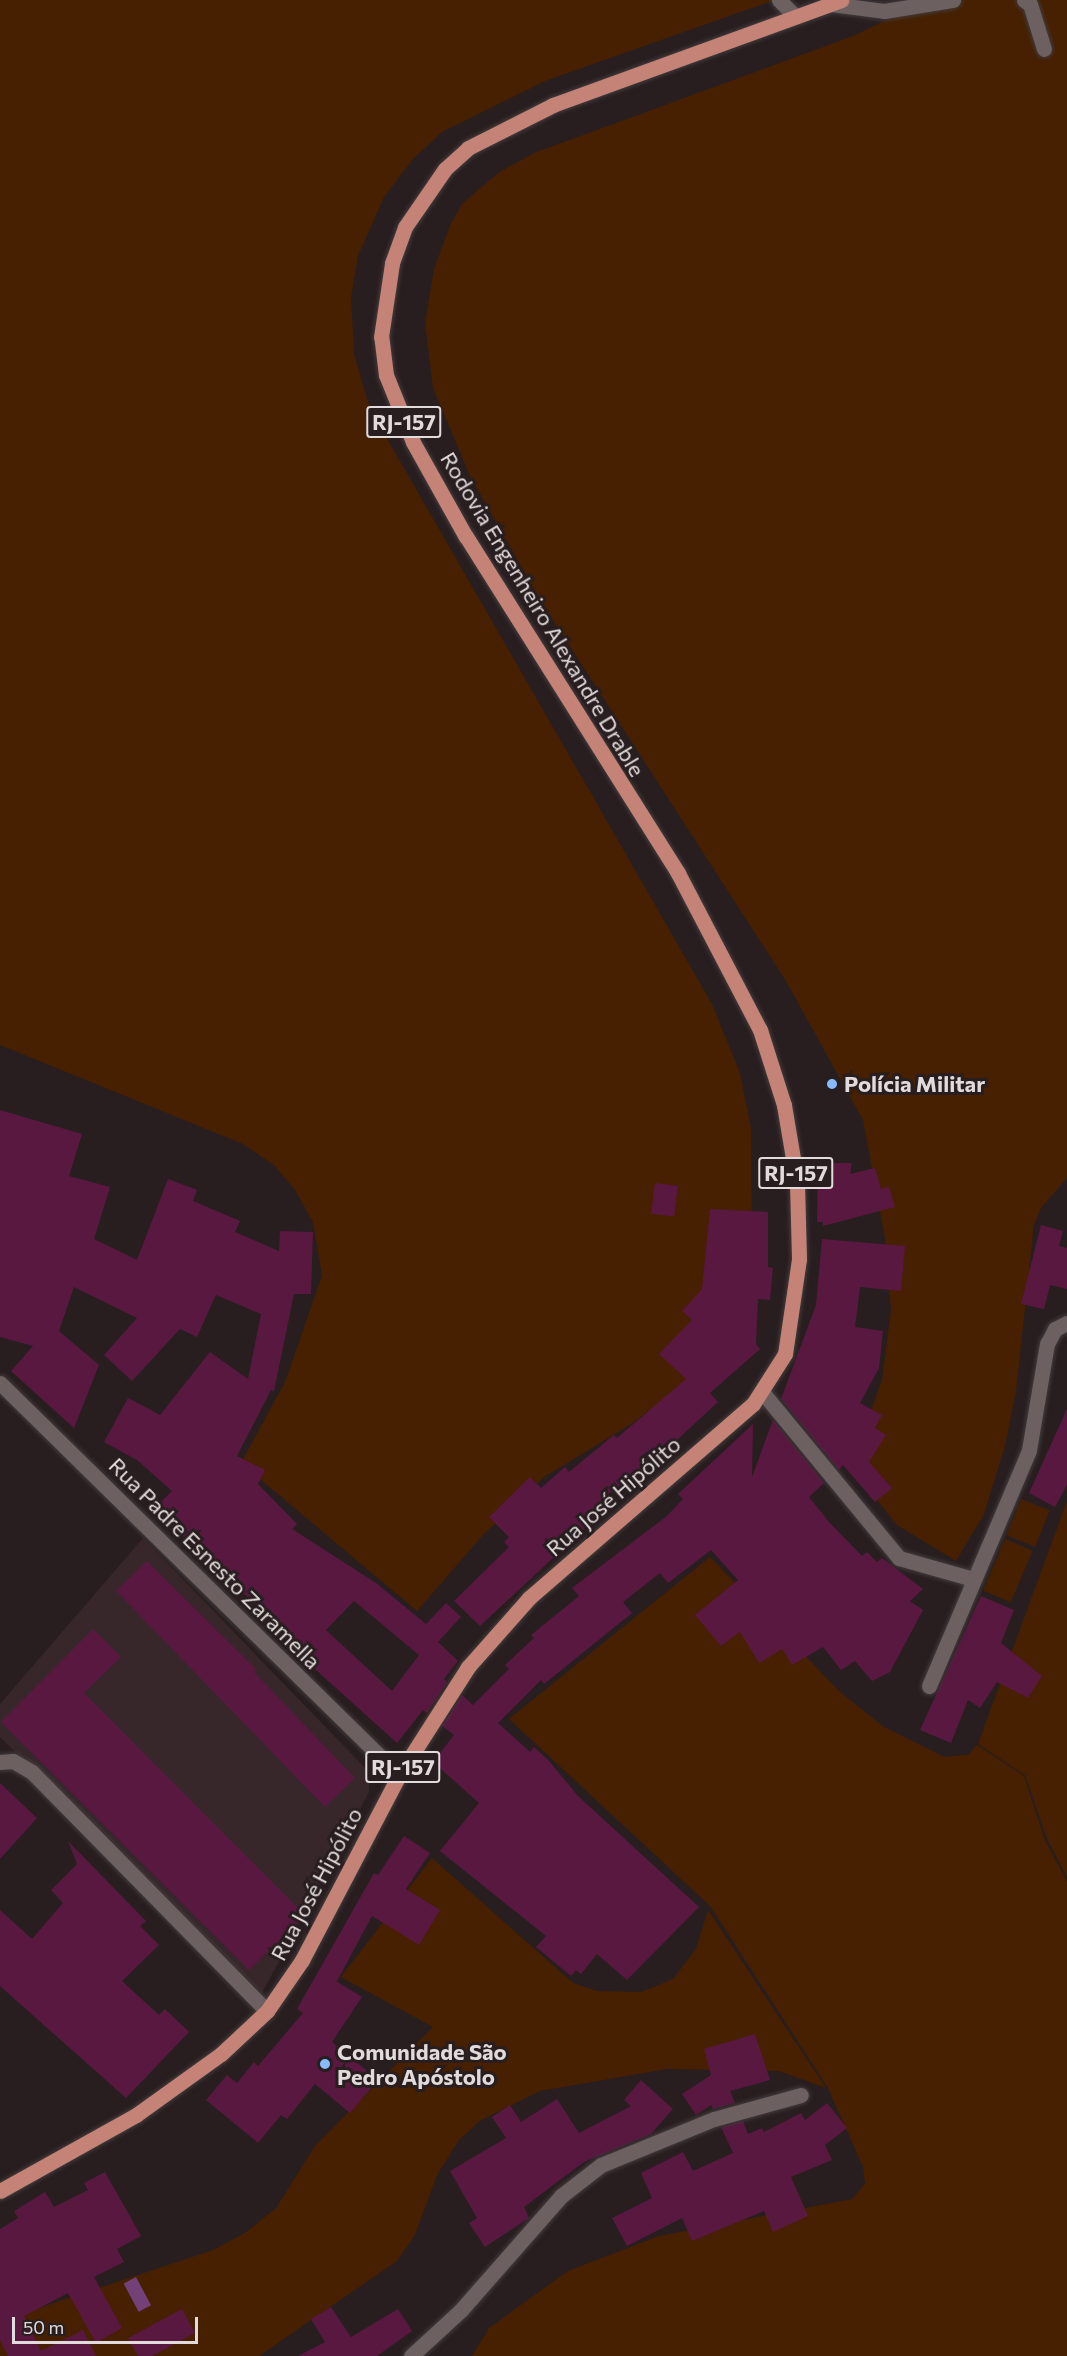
<!DOCTYPE html>
<html>
<head>
<meta charset="utf-8">
<style>
	body { margin:0 }
	#map { position:relative; width:1067px; height:2356px; overflow:hidden; background:#281e1f; font-family:Commissioner,sans-serif }
	div>[style] { position:absolute }
	.built>* { inset:0; background:#37272a }
	.green>* { inset:0; background:#462000; transform-origin:0 0 }
	.water>* { inset:0; background:#734078; transform-origin:0 0 }
	.building>* { inset:0; background:#591840; transform-origin:0 0 }
	.roads { filter:drop-shadow(0 0 2px #423b3c) drop-shadow(0 0 2px #423b3c) }
	.minor>* { height:15px; margin:-7.5px; padding:0 7.5px; transform-origin:7.5px; border-radius:7.5px; background:#6c6061 }
	.major>* { height:15px; margin:-7.5px; padding:0 7.5px; transform-origin:7.5px; border-radius:7.5px; background:#c48376 }
	.dots>* { width:16px; height:16px; translate:-50% -50%; box-sizing:border-box; border:3px solid #281e1f; border-radius:50% }
	span { translate:-50% -50%; white-space:nowrap; text-align:center; line-height:1.15; -webkit-text-stroke:6px #281e1f; paint-order:stroke }
	.shield-label span { padding:2px 4px; background:#281e1f; border:2px solid; border-radius:4px; -webkit-text-stroke-width:0 }
	.shield-label { font-size:21px; color:#e2dbdc; font-weight:700 }
	.street-label { font-size:22px; color:#e2dbdc }
	.poi-label { font-size:22px; color:#e2dbdc; font-weight:700 }
	.left { translate:0 -50%; text-align:left }
	.scale { position:absolute; left:12px; top:2317px; width:186px; height:27px; box-sizing:border-box; border:3px solid #e2dbdc; border-top:0; padding-left:8px; font-size:18px; line-height:21px; white-space:nowrap; color:#e2dbdc; -webkit-text-stroke:4px #281e1f; paint-order:stroke }
</style>
</head>
<body>
<div id="map">
	<div class="built">
		<div style="clip-path:polygon(143px 1538px,369px 1772px,369px 1792px,262px 1993px,0 1737px,0 1704px)"></div>
	</div>
	<div class="green">
		<div style="clip-path:polygon(0 0,775px 0,545px 81px,442px 132px,413px 159px,384px 197px,358px 256px,351px 298px,354px 354px,370px 409px,712px 1004px,740px 1073px,751px 1128px,752px 1250px,689px 1379px,633px 1423px,544px 1477px,483px 1535px,417px 1611px,241px 1463px,285px 1382px,322px 1276px,313px 1222px,295px 1190px,274px 1165px,243px 1144px,0 1045px)"></div>
		<div style="clip-path:polygon(928px 0,1067px 0,1067px 1178px,1041px 1208px,1034px 1225px,1016px 1391px,1005px 1446px,984px 1514px,956px 1561px,897px 1525px,865px 1485px,869px 1417px,882px 1380px,891px 1310px,885px 1238px,863px 1120px,786px 981px,542px 603px,470px 476px,433px 388px,425px 323px,434px 269px,451px 223px,462px 204px,498px 173px,534px 153px,853px 36px)"></div>
		<div style="left:1021px;top:1499px;width:31px;height:39px;rotate:22deg"></div>
		<div style="clip-path:polygon(1067px 1501px,1067px 1877px,1047px 1839px,1025px 1775px,978px 1744px)"></div>
		<div style="left:1005px;top:1539px;width:30px;height:56px;rotate:23deg"></div>
		<div style="clip-path:polygon(710px 1557px,840px 1692px,884px 1727px,944px 1757px,968px 1755px,977px 1745px,1024px 1776px,1045px 1841px,1067px 1881px,1067px 2356px,472px 2356px,489px 2328px,568px 2271px,659px 2236px,852px 2199px,865px 2184px,863px 2167px,828px 2088px,710px 1906px,509px 1719px)"></div>
		<div style="clip-path:polygon(432px 1858px,573px 1983px,597px 1991px,641px 1992px,673px 1979px,696px 1949px,708px 1910px,826px 2088px,779px 2071px,667px 2069px,540px 2091px,481px 2120px,459px 2140px,437px 2175px,415px 2235px,397px 2261px,259px 2356px,0 2356px,0 2321px,213px 2250px,245px 2233px,276px 2208px,315px 2146px,433px 2027px,341px 1977px)"></div>
	</div>
	<div class="water">
		<div style="left:136px;top:2277px;width:32px;height:14px;rotate:62deg"></div>
	</div>
	<div class="building">
		<div style="clip-path:polygon(evenodd,0 1110px,82px 1134px,69px 1176px,110px 1187px,94px 1239px,137px 1260px,168px 1179px,197px 1190px,193px 1201px,240px 1221px,235px 1232px,279px 1251px,280px 1231px,313px 1232px,311px 1294px,294px 1294px,274px 1391px,271px 1390px,237px 1456px,265px 1470px,258px 1484px,297px 1524px,292px 1529px,376px 1583px,426px 1624px,446px 1603px,461px 1617px,438px 1642px,458px 1661px,444px 1679px,447px 1682px,427px 1713px,423px 1710px,397px 1743px,305px 1660px,291px 1638px,237px 1587px,242px 1582px,190px 1550px,193px 1546px,155px 1508px,172px 1491px,137px 1460px,104px 1442px,128px 1398px,160px 1415px,210px 1352px,248px 1379px,261px 1314px,216px 1295px,197px 1337px,180px 1329px,132px 1381px,104px 1355px,137px 1318px,74px 1287px,59px 1331px,99px 1365px,74px 1428px,11px 1371px,33px 1346px,0 1337px,0 1110px,354px 1601px,419px 1655px,392px 1691px,326px 1630px,354px 1601px)"></div>
		<div style="clip-path:polygon(818px 1163px,852px 1163px,850px 1174px,875px 1168px,881px 1189px,889px 1187px,895px 1207px,823px 1226px,823px 1222px,817px 1222px)"></div>
		<div style="left:655px;top:1183px;width:23px;height:31px;rotate:7deg"></div>
		<div style="clip-path:polygon(710px 1209px,768px 1212px,768px 1267px,773px 1268px,770px 1300px,758px 1299px,756px 1344px,760px 1349px,710px 1393px,718px 1402px,651px 1464px,608px 1494px,614px 1501px,480px 1626px,454px 1601px,509px 1547px,504px 1542px,509px 1537px,489px 1517px,530px 1477px,541px 1488px,565px 1467px,569px 1472px,614px 1435px,617px 1438px,686px 1379px,659px 1354px,692px 1320px,682px 1311px,702px 1289px)"></div>
		<div style="clip-path:polygon(1041px 1225px,1063px 1231px,1059px 1246px,1067px 1248px,1067px 1289px,1050px 1285px,1044px 1309px,1021px 1304px)"></div>
		<div style="clip-path:polygon(822px 1239px,905px 1246px,901px 1291px,860px 1287px,855px 1327px,883px 1331px,879px 1368px,860px 1403px,882px 1415px,875px 1428px,886px 1435px,869px 1462px,892px 1488px,875px 1502px,843px 1465px,839px 1470px,781px 1399px,816px 1305px)"></div>
		<div style="clip-path:polygon(1067px 1409px,1067px 1485px,1055px 1507px,1029px 1493px)"></div>
		<div style="clip-path:polygon(773px 1420px,824px 1483px,809px 1497px,829px 1522px,862px 1556px,867px 1552px,877px 1562px,882px 1558px,923px 1589px,910px 1601px,923px 1610px,890px 1672px,872px 1681px,855px 1661px,841px 1670px,823px 1647px,792px 1665px,782px 1649px,759px 1663px,740px 1632px,721px 1646px,695px 1615px,738px 1580px,711px 1550px,668px 1583px,660px 1573px,623px 1602px,632px 1613px,544px 1684px,541px 1680px,498px 1723px,530px 1752px,534px 1747px,549px 1761px,578px 1796px,699px 1907px,627px 1980px,597px 1954px,581px 1974px,576px 1970px,571px 1976px,536px 1947px,546px 1936px,440px 1851px,479px 1803px,433px 1762px,454px 1735px,442px 1726px,462px 1695px,473px 1705px,509px 1669px,505px 1665px,534px 1638px,531px 1635px,579px 1596px,572px 1588px,667px 1516px,683px 1499px,678px 1494px,753px 1424px,752px 1477px)"></div>
		<div style="clip-path:polygon(147px 1561px,257px 1670px,254px 1672px,355px 1778px,325px 1807px,116px 1591px)"></div>
		<div style="clip-path:polygon(981px 1596px,1014px 1610px,1001px 1643px,1042px 1676px,1028px 1698px,997px 1682px,980px 1708px,968px 1700px,951px 1743px,920px 1730px)"></div>
		<div style="clip-path:polygon(93px 1629px,121px 1657px,84px 1693px,305px 1915px,249px 1970px,1px 1722px)"></div>
		<div style="clip-path:polygon(0 1783px,37px 1818px,0 1859px)"></div>
		<div style="clip-path:polygon(404px 1836px,430px 1853px,406px 1889px,440px 1910px,419px 1945px,372px 1916px,337px 1981px,333px 1979px,362px 1997px,332px 2042px,378px 2080px,350px 2113px,315px 2084px,287px 2119px,281px 2115px,258px 2143px,206px 2100px,227px 2075px,237px 2083px,254px 2062px,258px 2066px,303px 2013px,297px 2009px,335px 1942px,374px 1873px,378px 1875px)"></div>
		<div style="clip-path:polygon(68px 1841px,146px 1921px,140px 1926px,159px 1945px,122px 1981px,159px 2015px,165px 2009px,189px 2032px,126px 2098px,0 1986px,0 1910px,32px 1939px,63px 1903px,51px 1890px,77px 1864px)"></div>
		<div style="clip-path:polygon(755px 2034px,770px 2080px,730px 2091px,735px 2103px,713px 2109px,711px 2105px,696px 2115px,682px 2094px,711px 2075px,704px 2049px)"></div>
		<div style="clip-path:polygon(641px 2080px,673px 2109px,651px 2134px,584px 2162px,524px 2207px,529px 2218px,485px 2247px,469px 2223px,477px 2218px,450px 2171px,506px 2138px,492px 2117px,510px 2105px,521px 2122px,557px 2099px,579px 2133px,631px 2106px,624px 2100px)"></div>
		<div style="clip-path:polygon(827px 2103px,847px 2128px,825px 2145px,832px 2160px,791px 2177px,808px 2216px,773px 2232px,764px 2211px,692px 2241px,682px 2218px,627px 2246px,612px 2218px,652px 2198px,641px 2173px,683px 2152px,693px 2171px,733px 2153px,721px 2127px,743px 2121px,748px 2134px,762px 2128px,764px 2132px,801px 2113px,805px 2120px)"></div>
		<div style="clip-path:polygon(105px 2172px,141px 2236px,117px 2249px,124px 2262px,94px 2277px,122px 2328px,96px 2343px,68px 2293px,24px 2316px,41px 2351px,83px 2330px,96px 2356px,8px 2356px,0 2340px,0 2229px,18px 2218px,14px 2211px,45px 2192px,54px 2207px,88px 2190px,84px 2183px)"></div>
		<div style="clip-path:polygon(331px 2307px,351px 2337px,398px 2309px,412px 2331px,377px 2356px,298px 2356px,325px 2342px,311px 2319px)"></div>
		<div style="clip-path:polygon(182px 2309px,195px 2333px,152px 2356px,138px 2356px,128px 2338px)"></div>
	</div>
	<div class="roads">
		<div class="minor">
			<div style="left:779px;top:0;width:23px;rotate:45deg"></div>
			<div style="left:1024px;top:0;width:7px;rotate:34deg"></div>
			<div style="left:1030px;top:4px;width:47px;rotate:72.7deg"></div>
			<div style="left:831px;top:4px;width:53px;rotate:7.5deg"></div>
			<div style="left:884px;top:11px;width:70px;rotate:-9.1deg"></div>
			<div style="left:0;top:1383px;width:559px;rotate:44.49deg"></div>
			<div style="left:763px;top:1393px;width:214px;rotate:50.5deg"></div>
			<div style="left:899px;top:1558px;width:77px;rotate:15.8deg"></div>
			<div style="left:929px;top:1686px;width:256px;rotate:-67deg"></div>
			<div style="left:1029px;top:1450px;width:108px;rotate:-80.4deg"></div>
			<div style="left:1047px;top:1344px;width:17px;rotate:-62deg"></div>
			<div style="left:1055px;top:1329px;width:13px;rotate:-27deg"></div>
			<div style="left:0;top:1762px;width:13px;rotate:-4deg"></div>
			<div style="left:13px;top:1761px;width:22px;rotate:30deg"></div>
			<div style="left:32px;top:1772px;width:335px;rotate:45.5deg"></div>
			<div style="left:411px;top:2356px;width:68px;rotate:-42.6deg"></div>
			<div style="left:461px;top:2310px;width:152px;rotate:-48.7deg"></div>
			<div style="left:561px;top:2196px;width:51px;rotate:-37.8deg"></div>
			<div style="left:601px;top:2165px;width:122px;rotate:-22.2deg"></div>
			<div style="left:714px;top:2119px;width:90px;rotate:-15.4deg"></div>
		</div>
		<div class="major">
			<div style="left:0;top:2191px;width:156px;rotate:-29.2deg"></div>
			<div style="left:136px;top:2115px;width:105px;rotate:-35.7deg"></div>
			<div style="left:221px;top:2054px;width:63px;rotate:-43.1deg"></div>
			<div style="left:267px;top:2011px;width:62px;rotate:-55.5deg"></div>
			<div style="left:302px;top:1960px;width:209px;rotate:-62.3deg"></div>
			<div style="left:399px;top:1775px;width:128px;rotate:-57.4deg"></div>
			<div style="left:468px;top:1667px;width:92px;rotate:-48.5deg"></div>
			<div style="left:529px;top:1598px;width:296px;rotate:-40.9deg"></div>
			<div style="left:753px;top:1404px;width:59px;rotate:-57.4deg"></div>
			<div style="left:785px;top:1354px;width:96px;rotate:-81.6deg"></div>
			<div style="left:799px;top:1259px;width:77px;rotate:-91.5deg"></div>
			<div style="left:797px;top:1182px;width:78px;rotate:-99.6deg"></div>
			<div style="left:784px;top:1105px;width:79px;rotate:-107.7deg"></div>
			<div style="left:760px;top:1030px;width:177px;rotate:-117.6deg"></div>
			<div style="left:678px;top:873px;width:397px;rotate:-122.2deg"></div>
			<div style="left:466px;top:537px;width:109px;rotate:-119.2deg"></div>
			<div style="left:413px;top:442px;width:72px;rotate:-111.9deg"></div>
			<div style="left:386px;top:375px;width:38px;rotate:-97deg"></div>
			<div style="left:381px;top:337px;width:75px;rotate:-81.5deg"></div>
			<div style="left:392px;top:263px;width:38px;rotate:-70deg"></div>
			<div style="left:405px;top:227px;width:70px;rotate:-55.4deg"></div>
			<div style="left:445px;top:169px;width:31px;rotate:-42deg"></div>
			<div style="left:468px;top:148px;width:95px;rotate:-26.8deg"></div>
			<div style="left:553px;top:105px;width:307px;rotate:-20deg"></div>
		</div>
	</div>
	<div class="dots">
		<div style="left:832px;top:1084px;background:#87bbfb"></div>
		<div style="left:325px;top:2064px;background:#87bbfb"></div>
	</div>
	<div class="shield-label">
		<span style="left:404px;top:422px">RJ-157</span>
		<span style="left:796px;top:1173px">RJ-157</span>
		<span style="left:403px;top:1767px">RJ-157</span>
	</div>
	<div class="street-label">
		<span style="left:543px;top:614px;rotate:59deg">Rodovia Engenheiro Alexandre Drable</span>
		<span style="left:613px;top:1496px;rotate:-41deg">Rua José Hipólito</span>
		<span style="left:215px;top:1563px;rotate:45deg">Rua Padre Esnesto Zaramella</span>
		<span style="left:316px;top:1884px;rotate:-62deg">Rua José Hipólito</span>
	</div>
	<div class="poi-label">
		<span class="left" style="left:844px;top:1084px">Polícia Militar</span>
		<span class="left" style="left:337px;top:2064px">Comunidade São<br>Pedro Apóstolo</span>
	</div>
	<div class="scale">50 m</div>
</div>
</body>
</html>
